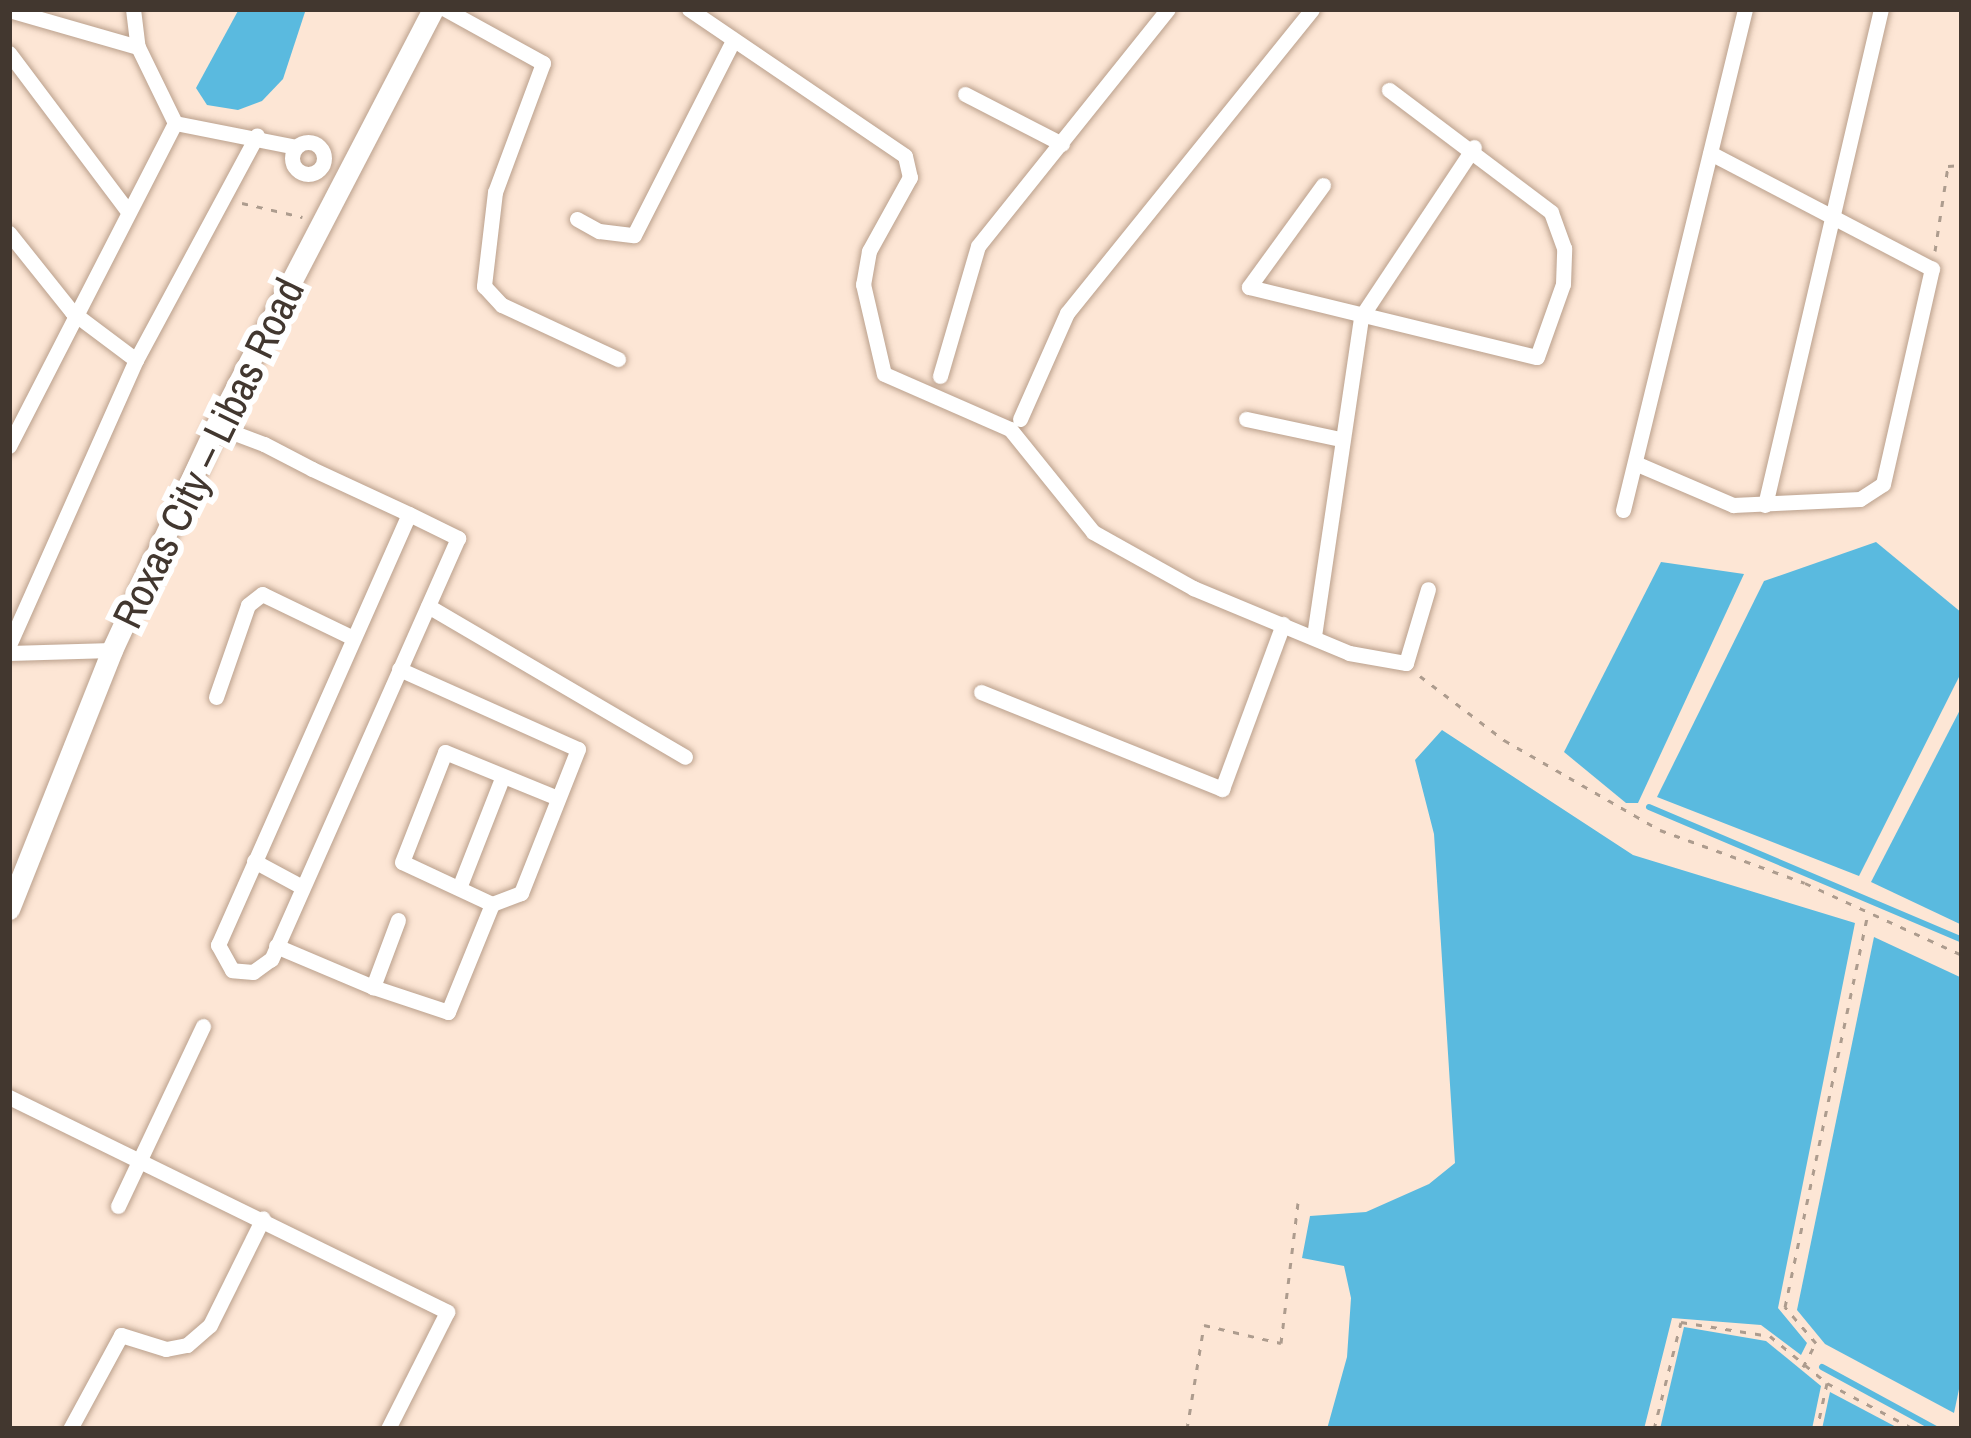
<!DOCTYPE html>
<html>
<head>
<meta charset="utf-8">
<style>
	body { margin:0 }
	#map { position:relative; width:1971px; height:1438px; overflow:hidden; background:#fde6d5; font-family:"Archivo Narrow",sans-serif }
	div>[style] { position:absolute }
	.water>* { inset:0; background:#5abadf }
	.stream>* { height:6px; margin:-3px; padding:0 3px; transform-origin:3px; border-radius:3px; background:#5abadf }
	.path>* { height:3px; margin-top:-1.5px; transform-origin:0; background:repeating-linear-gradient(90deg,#ad9c8e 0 6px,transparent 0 15px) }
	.roads { filter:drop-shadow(0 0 3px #baa08c) drop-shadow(0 0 3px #baa08c) }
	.street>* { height:15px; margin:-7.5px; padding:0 7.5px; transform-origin:7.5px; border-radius:7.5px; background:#fff }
	.street>.ring { margin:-7.5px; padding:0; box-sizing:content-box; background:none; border:15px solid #fff; border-radius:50% }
	.secondary>* { height:21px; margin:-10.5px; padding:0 10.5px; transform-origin:10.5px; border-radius:10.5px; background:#fff }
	span { translate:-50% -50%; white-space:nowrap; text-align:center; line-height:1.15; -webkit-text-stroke:12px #fff; paint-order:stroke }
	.street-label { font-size:42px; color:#42372f }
	.frame { position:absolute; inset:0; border:12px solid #42372f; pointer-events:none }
</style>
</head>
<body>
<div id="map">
	<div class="water">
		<div style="clip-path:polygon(239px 9px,306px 9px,283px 79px,262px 101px,238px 110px,207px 105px,196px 88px)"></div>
		<div style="clip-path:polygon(1876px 542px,1962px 613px,1962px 671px,1859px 876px,1657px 797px,1764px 581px)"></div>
		<div style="clip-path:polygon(1661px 562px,1744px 574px,1638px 803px,1626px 803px,1564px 752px)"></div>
		<div style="clip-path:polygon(1962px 706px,1962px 925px,1871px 882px)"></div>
		<div style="clip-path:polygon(1442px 730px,1633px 855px,1855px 923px,1778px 1308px,1807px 1343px,1801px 1355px,1761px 1325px,1672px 1318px,1644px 1429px,1327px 1429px,1347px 1357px,1351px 1298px,1344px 1266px,1302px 1258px,1310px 1216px,1366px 1212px,1429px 1184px,1455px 1163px,1434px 834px,1415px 760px)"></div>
		<div style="clip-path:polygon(1874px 937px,1962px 978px,1962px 1375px,1954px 1413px,1825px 1344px,1797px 1310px)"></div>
		<div style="clip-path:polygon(1684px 1327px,1766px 1341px,1821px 1386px,1812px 1429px,1660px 1429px)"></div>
		<div style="clip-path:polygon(1830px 1392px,1900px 1429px,1822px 1429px)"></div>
	</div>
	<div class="stream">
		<div style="left:1649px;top:807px;width:340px;rotate:23deg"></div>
		<div style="left:1822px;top:1367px;width:130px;rotate:28.5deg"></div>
	</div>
	<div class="path">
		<div style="left:242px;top:203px;width:62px;rotate:13.1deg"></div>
		<div style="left:1935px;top:251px;width:86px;rotate:-81.3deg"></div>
		<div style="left:1948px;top:166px;width:14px;rotate:-4deg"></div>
		<div style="left:1420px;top:676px;width:106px;rotate:37.3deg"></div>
		<div style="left:1504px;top:740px;width:180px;rotate:30deg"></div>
		<div style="left:1660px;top:830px;width:154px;rotate:20.1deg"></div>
		<div style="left:1805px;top:883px;width:173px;rotate:24.6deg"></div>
		<div style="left:1803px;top:1367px;width:27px;rotate:-62deg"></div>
		<div style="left:1816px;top:1343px;width:48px;rotate:-130.7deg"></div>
		<div style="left:1785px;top:1307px;width:404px;rotate:-78.1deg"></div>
		<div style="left:1827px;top:1383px;width:98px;rotate:27.9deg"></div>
		<div style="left:1187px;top:1429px;width:105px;rotate:-80.7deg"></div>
		<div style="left:1204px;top:1325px;width:79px;rotate:13.2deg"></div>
		<div style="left:1281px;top:1343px;width:141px;rotate:-83.1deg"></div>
		<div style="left:1654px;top:1429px;width:110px;rotate:-75.8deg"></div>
		<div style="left:1681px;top:1322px;width:90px;rotate:8.9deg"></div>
		<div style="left:1770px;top:1336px;width:74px;rotate:39.5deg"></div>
		<div style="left:1827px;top:1383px;width:47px;rotate:102.3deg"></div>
	</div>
	<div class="roads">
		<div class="street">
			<div style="left:133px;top:9px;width:38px;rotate:83deg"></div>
			<div style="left:138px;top:47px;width:85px;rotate:64deg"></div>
			<div style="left:175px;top:123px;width:123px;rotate:11.2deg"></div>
			<div style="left:445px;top:9px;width:112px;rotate:28.9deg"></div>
			<div style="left:543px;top:63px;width:138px;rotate:110.4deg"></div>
			<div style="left:495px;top:192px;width:95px;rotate:96.7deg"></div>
			<div style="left:484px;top:286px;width:26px;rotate:47deg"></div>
			<div style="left:502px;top:305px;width:128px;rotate:25deg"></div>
			<div style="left:689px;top:9px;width:261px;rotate:34.2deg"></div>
			<div style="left:905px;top:156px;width:22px;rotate:77deg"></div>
			<div style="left:910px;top:177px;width:85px;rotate:119deg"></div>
			<div style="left:869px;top:251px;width:34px;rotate:100deg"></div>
			<div style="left:863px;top:284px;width:92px;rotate:76.9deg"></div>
			<div style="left:884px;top:374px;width:137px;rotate:23.6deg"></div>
			<div style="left:1010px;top:429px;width:132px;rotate:51.1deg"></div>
			<div style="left:1093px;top:532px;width:115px;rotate:29.2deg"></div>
			<div style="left:1193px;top:588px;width:169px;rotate:22.6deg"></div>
			<div style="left:1349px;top:653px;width:58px;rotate:10deg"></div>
			<div style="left:1406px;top:663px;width:77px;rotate:-73.4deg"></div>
			<div style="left:9px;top:10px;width:134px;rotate:16deg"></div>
			<div style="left:9px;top:53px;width:196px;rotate:53.1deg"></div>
			<div style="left:965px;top:94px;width:109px;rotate:27.3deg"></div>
			<div class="ring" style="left:292px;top:142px;width:17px;height:17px"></div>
			<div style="left:1323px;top:185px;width:126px;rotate:126deg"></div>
			<div style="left:1249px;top:287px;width:296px;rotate:13.7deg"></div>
			<div style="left:1537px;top:357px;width:77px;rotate:-70.4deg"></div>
			<div style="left:1563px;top:284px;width:36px;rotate:-88deg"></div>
			<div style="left:1564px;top:248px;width:38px;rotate:-110deg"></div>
			<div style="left:1551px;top:212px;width:203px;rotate:-143deg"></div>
			<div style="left:577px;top:219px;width:25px;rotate:29deg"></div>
			<div style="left:599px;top:231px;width:35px;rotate:7deg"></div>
			<div style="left:634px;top:235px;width:218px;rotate:-63deg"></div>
			<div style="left:9px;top:233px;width:101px;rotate:51.4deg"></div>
			<div style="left:72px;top:312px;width:80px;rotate:36.9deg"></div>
			<div style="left:940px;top:376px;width:135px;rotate:-73.7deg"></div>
			<div style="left:978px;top:246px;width:304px;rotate:-51.3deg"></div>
			<div style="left:1020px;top:419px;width:116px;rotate:-66.1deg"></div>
			<div style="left:1067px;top:313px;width:390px;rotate:-51.1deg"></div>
			<div style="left:1246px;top:419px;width:96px;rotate:12deg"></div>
			<div style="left:216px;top:426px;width:51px;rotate:20.6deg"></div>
			<div style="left:264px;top:444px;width:54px;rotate:27.5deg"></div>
			<div style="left:312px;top:469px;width:107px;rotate:24.9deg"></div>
			<div style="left:409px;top:514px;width:55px;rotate:26.1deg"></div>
			<div style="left:458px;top:538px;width:461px;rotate:113.9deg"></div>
			<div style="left:271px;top:959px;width:22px;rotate:144deg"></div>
			<div style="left:253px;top:972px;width:21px;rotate:-175deg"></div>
			<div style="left:232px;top:970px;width:29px;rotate:-119deg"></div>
			<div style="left:218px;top:945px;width:471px;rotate:-66.1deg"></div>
			<div style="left:9px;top:446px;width:363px;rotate:-62.8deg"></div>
			<div style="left:1635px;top:463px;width:107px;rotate:23.2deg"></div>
			<div style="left:1733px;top:505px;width:127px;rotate:-2.7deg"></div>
			<div style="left:1860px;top:499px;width:27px;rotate:-33deg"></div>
			<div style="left:1883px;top:484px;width:221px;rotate:-77.2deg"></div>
			<div style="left:1932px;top:269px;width:250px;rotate:-152.4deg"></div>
			<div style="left:1765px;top:505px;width:509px;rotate:-76.84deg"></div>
			<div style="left:1623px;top:510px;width:516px;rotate:-76.31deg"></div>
			<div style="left:428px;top:606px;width:298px;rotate:30.4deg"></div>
			<div style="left:1314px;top:636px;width:322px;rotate:-81.6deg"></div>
			<div style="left:1361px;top:317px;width:204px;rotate:-56.4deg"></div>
			<div style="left:9px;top:645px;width:312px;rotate:-66deg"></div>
			<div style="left:136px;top:360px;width:255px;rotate:-61.7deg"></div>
			<div style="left:9px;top:653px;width:103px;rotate:-1.7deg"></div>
			<div style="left:399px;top:669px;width:196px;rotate:24.1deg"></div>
			<div style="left:578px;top:749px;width:155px;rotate:111.6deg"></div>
			<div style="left:521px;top:893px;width:31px;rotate:159deg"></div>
			<div style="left:492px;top:904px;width:99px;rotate:-155deg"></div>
			<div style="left:402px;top:862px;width:118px;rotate:-68.6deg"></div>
			<div style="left:445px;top:752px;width:122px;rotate:22.2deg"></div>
			<div style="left:981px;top:692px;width:260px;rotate:21.9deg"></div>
			<div style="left:1222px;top:789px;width:176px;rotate:-69.7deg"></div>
			<div style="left:216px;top:697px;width:97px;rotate:-70.8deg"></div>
			<div style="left:248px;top:605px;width:18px;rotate:-38deg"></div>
			<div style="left:262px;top:594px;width:99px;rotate:25.8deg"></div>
			<div style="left:254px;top:861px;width:55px;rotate:28.4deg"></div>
			<div style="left:459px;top:888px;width:120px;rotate:-68.6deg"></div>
			<div style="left:398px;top:920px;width:72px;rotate:110.5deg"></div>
			<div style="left:373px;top:987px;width:79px;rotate:18.4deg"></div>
			<div style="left:448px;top:1012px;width:117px;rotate:-67.8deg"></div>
			<div style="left:276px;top:946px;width:105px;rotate:22.9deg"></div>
			<div style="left:9px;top:1097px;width:488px;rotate:26.1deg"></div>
			<div style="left:447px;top:1312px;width:131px;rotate:116.8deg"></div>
			<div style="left:118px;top:1206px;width:199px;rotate:-64.7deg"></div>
			<div style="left:70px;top:1429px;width:107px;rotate:-61.5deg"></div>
			<div style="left:121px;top:1335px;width:47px;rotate:17.3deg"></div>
			<div style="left:166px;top:1349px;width:21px;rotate:-11deg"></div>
			<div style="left:187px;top:1345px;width:30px;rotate:-41deg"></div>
			<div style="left:210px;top:1325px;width:119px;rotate:-63.6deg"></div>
		</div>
		<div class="secondary">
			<div style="left:9px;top:909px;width:279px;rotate:-68.3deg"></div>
			<div style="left:112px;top:650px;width:247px;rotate:-65.1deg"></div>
			<div style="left:216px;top:426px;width:470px;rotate:-62.5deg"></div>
		</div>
	</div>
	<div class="street-label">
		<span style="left:208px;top:453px;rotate:-64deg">Roxas City – Libas Road</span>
	</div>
	<div class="frame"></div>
</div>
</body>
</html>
